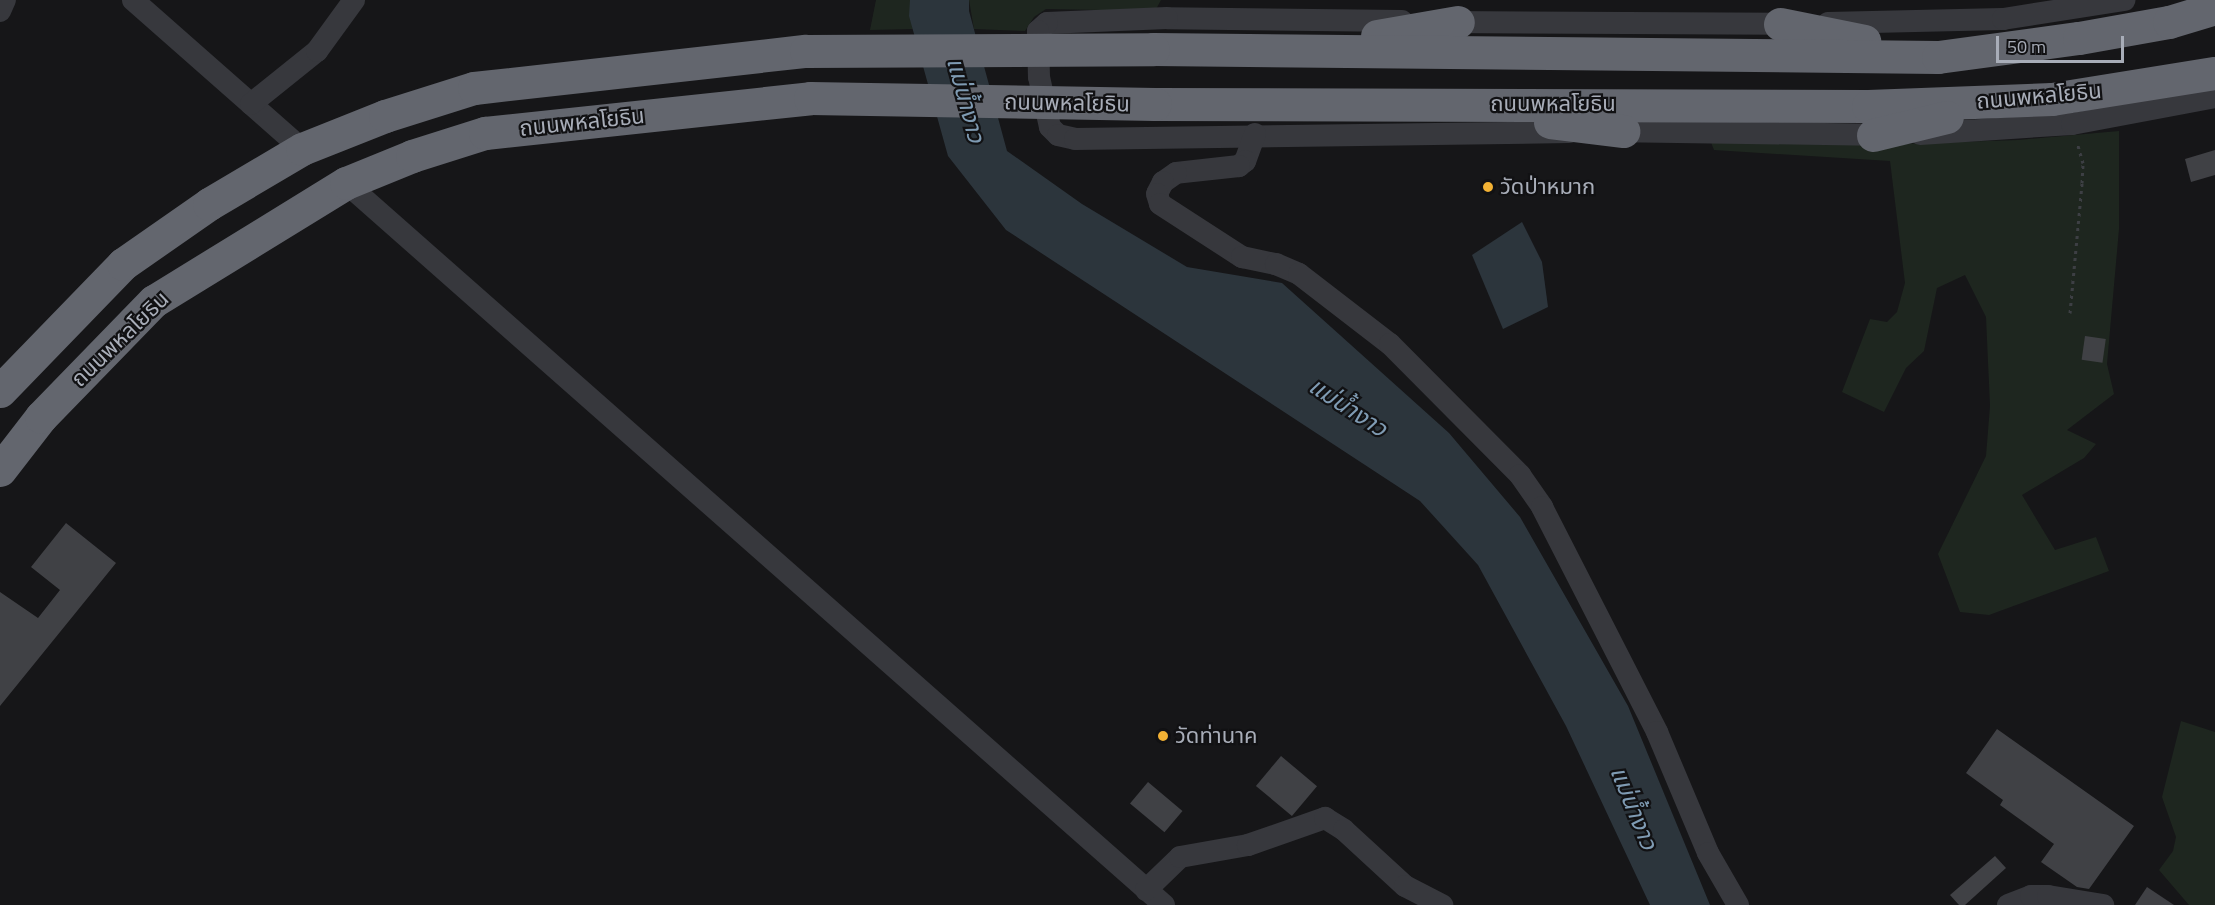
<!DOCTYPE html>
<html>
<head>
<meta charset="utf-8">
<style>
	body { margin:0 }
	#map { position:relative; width:2215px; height:905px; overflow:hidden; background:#161618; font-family:"Titillium Web","Noto Sans Thai",sans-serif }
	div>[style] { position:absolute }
	.green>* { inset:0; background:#1e261f }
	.water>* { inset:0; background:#2c353c }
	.building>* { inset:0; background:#404145; transform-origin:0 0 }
	.path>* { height:3px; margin-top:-1.5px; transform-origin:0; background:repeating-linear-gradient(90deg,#3d3f44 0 3px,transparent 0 7.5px) }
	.minor>* { height:22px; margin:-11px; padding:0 11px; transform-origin:11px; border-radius:11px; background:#37383d }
	.highway>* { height:33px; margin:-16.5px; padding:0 16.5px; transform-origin:16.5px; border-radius:16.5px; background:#63666e }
	.highway-bridge>* { height:33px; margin:-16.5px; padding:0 16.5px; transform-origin:16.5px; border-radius:16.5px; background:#63666e }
	.dots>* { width:16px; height:16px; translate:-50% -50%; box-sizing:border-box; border:3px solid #111113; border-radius:50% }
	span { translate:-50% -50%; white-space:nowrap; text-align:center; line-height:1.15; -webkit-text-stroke:4.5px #111113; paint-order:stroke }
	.street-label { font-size:22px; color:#a8adb8 }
	.poi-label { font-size:22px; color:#a8adb8 }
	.left { translate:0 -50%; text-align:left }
	.water-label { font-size:24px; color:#7f9bb3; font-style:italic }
	.scale { position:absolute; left:1996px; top:36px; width:128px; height:27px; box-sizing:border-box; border:3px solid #a8adb8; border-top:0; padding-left:8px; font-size:18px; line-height:21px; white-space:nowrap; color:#a8adb8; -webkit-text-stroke:4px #111113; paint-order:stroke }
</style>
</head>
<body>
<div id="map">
	<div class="green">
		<div style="clip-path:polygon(876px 0,910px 0,913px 29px,870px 30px)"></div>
		<div style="clip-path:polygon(969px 0,1161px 0,1155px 11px,1046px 9px,1034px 17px,1025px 31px,974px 29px)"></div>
		<div style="clip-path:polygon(2119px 131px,2119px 229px,2107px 364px,2114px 394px,2067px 430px,2096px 444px,2084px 458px,2022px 495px,2055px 550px,2096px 537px,2109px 571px,1989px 615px,1960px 612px,1938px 554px,1986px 456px,1990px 406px,1986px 317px,1965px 275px,1937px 288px,1924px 351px,1906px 368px,1884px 412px,1842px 392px,1870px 319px,1887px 322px,1897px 312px,1905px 283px,1890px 161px,1714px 150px,1710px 140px,1867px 145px,2018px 140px)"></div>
		<div style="clip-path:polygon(2181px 721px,2215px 732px,2215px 905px,2189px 905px,2159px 870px,2173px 851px,2176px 837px,2162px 797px)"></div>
	</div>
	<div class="water">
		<div style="clip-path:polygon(910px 0,969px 0,969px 11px,1007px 151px,1082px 204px,1187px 267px,1282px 283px,1449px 433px,1520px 517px,1628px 706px,1710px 905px,1650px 905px,1566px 726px,1478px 565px,1420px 501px,1006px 230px,948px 156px,909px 16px)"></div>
		<div style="clip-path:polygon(1522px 222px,1542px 262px,1548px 307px,1503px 329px,1472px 255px)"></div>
	</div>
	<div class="building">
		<div style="clip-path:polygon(2215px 150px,2215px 175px,2191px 182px,2185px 159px)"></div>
		<div style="left:2085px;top:336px;width:21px;height:24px;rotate:8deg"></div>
		<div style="clip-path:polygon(66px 523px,116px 563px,0 706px,0 592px,38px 618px,60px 590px,31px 567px)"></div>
		<div style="clip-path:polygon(1997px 729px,2134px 826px,2089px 889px,2077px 887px,2041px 862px,2054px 844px,2000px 805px,2003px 800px,1966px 773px)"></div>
		<div style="left:1281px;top:756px;width:47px;height:39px;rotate:40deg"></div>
		<div style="left:1148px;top:782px;width:45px;height:28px;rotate:40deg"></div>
		<div style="clip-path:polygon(1995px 856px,2006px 868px,1965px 905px,1959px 905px,1950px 895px)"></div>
		<div style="clip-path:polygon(2147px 887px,2174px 905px,2135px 905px)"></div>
	</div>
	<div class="path">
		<div style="left:2070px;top:313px;width:131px;rotate:-84.7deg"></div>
		<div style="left:2082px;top:183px;width:20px;rotate:-87deg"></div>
		<div style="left:2083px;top:163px;width:22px;rotate:-106deg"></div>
	</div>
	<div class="minor">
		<div style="left:133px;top:0;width:225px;rotate:41.4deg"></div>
		<div style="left:0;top:11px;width:12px;rotate:-66deg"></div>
		<div style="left:1402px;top:21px;width:235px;rotate:-179.3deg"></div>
		<div style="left:1167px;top:18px;width:120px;rotate:177.6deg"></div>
		<div style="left:1047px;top:23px;width:12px;rotate:138deg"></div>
		<div style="left:1038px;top:31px;width:46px;rotate:88.8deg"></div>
		<div style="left:1039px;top:77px;width:51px;rotate:77.6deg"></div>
		<div style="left:1050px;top:127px;width:11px;rotate:45deg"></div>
		<div style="left:1058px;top:135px;width:17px;rotate:13deg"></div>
		<div style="left:1075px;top:139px;width:494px;rotate:-0.8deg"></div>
		<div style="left:1444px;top:22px;width:351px;rotate:0.3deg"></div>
		<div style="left:1828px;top:23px;width:175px;rotate:-1.3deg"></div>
		<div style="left:2003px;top:19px;width:123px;rotate:-8.9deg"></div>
		<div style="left:251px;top:104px;width:85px;rotate:-38.8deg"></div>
		<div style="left:317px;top:51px;width:63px;rotate:-54deg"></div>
		<div style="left:1608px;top:131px;width:279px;rotate:0.8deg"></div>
		<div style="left:1255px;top:134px;width:29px;rotate:110deg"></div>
		<div style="left:1245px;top:161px;width:8px;rotate:140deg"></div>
		<div style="left:1239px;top:166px;width:63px;rotate:173.7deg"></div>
		<div style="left:1176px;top:173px;width:16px;rotate:145deg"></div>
		<div style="left:1163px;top:182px;width:13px;rotate:117deg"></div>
		<div style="left:1157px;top:194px;width:10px;rotate:73deg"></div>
		<div style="left:1160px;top:204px;width:98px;rotate:32.9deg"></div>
		<div style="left:1242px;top:257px;width:35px;rotate:12deg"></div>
		<div style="left:1276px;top:264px;width:25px;rotate:23deg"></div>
		<div style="left:1299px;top:274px;width:115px;rotate:37.6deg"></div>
		<div style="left:1390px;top:344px;width:185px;rotate:45.2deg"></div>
		<div style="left:1520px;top:475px;width:39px;rotate:55deg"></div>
		<div style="left:1542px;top:507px;width:253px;rotate:62.9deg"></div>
		<div style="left:1657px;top:732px;width:131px;rotate:67.1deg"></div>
		<div style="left:1708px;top:853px;width:60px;rotate:60deg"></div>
		<div style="left:1920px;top:134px;width:152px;rotate:-3.8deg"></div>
		<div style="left:2072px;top:124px;width:146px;rotate:-10.7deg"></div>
		<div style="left:346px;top:183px;width:1091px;rotate:41.43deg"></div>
		<div style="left:1146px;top:890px;width:47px;rotate:-44.1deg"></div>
		<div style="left:1180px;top:857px;width:69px;rotate:-10deg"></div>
		<div style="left:1248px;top:845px;width:82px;rotate:-19.3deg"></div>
		<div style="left:1325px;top:818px;width:22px;rotate:32deg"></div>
		<div style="left:1344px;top:830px;width:83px;rotate:42.6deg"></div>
		<div style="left:1405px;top:886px;width:42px;rotate:27.2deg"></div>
		<div style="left:2008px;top:905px;width:25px;rotate:-21deg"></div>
		<div style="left:2031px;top:896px;width:17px"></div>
		<div style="left:2048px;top:896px;width:56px;rotate:9.3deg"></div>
	</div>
	<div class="highway">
		<div style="left:1780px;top:24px;width:86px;rotate:11.4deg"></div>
		<div style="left:1377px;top:36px;width:82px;rotate:-9.8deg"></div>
		<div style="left:1153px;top:49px;width:785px;rotate:0.58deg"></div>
		<div style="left:1938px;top:57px;width:142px;rotate:-7.7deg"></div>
		<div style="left:2079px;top:38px;width:91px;rotate:-10.1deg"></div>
		<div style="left:2169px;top:22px;width:48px;rotate:-16.9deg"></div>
		<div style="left:1155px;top:104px;width:713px;rotate:0.16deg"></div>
		<div style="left:1868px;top:106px;width:184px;rotate:-2.2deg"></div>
		<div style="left:2052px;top:99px;width:165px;rotate:-9.1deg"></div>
		<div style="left:1550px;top:122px;width:74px;rotate:7deg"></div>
		<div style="left:1873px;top:135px;width:76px;rotate:-13.7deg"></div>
		<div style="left:0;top:391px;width:177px;rotate:-45.9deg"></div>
		<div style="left:123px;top:264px;width:105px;rotate:-34.9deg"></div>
		<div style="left:209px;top:204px;width:108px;rotate:-30.6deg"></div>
		<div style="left:302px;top:149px;width:89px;rotate:-21.7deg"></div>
		<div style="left:385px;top:116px;width:93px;rotate:-17.5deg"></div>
		<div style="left:474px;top:88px;width:334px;rotate:-6.4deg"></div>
		<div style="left:0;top:470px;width:67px;rotate:-52.3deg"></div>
		<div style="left:41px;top:417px;width:162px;rotate:-45.8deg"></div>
		<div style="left:154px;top:301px;width:225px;rotate:-31.6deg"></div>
		<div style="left:346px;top:183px;width:71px;rotate:-22.2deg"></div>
		<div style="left:412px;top:156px;width:77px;rotate:-17.5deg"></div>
		<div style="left:485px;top:133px;width:327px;rotate:-6.1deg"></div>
	</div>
	<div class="highway-bridge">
		<div style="left:806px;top:51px;width:347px;rotate:-0.3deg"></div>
		<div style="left:810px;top:98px;width:345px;rotate:1deg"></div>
	</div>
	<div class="dots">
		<div style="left:1488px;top:187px;background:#f2b134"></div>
		<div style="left:1163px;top:736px;background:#f2b134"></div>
	</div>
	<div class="street-label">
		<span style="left:2039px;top:96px;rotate:-5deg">ถนนพหลโยธิน</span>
		<span style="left:1067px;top:103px;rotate:1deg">ถนนพหลโยธิน</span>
		<span style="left:1553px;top:104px">ถนนพหลโยธิน</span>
		<span style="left:582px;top:122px;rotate:-6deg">ถนนพหลโยธิน</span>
		<span style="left:120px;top:339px;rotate:-44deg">ถนนพหลโยธิน</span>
	</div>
	<div class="poi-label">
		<span class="left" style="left:1500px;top:187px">วัดป่าหมาก</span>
		<span class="left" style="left:1175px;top:736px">วัดท่านาค</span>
	</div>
	<div class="water-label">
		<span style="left:966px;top:100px;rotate:75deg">แม่น้ำงาว</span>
		<span style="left:1348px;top:407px;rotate:33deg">แม่น้ำงาว</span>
		<span style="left:1634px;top:808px;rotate:68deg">แม่น้ำงาว</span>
	</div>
	<div class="scale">50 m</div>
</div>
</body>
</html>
